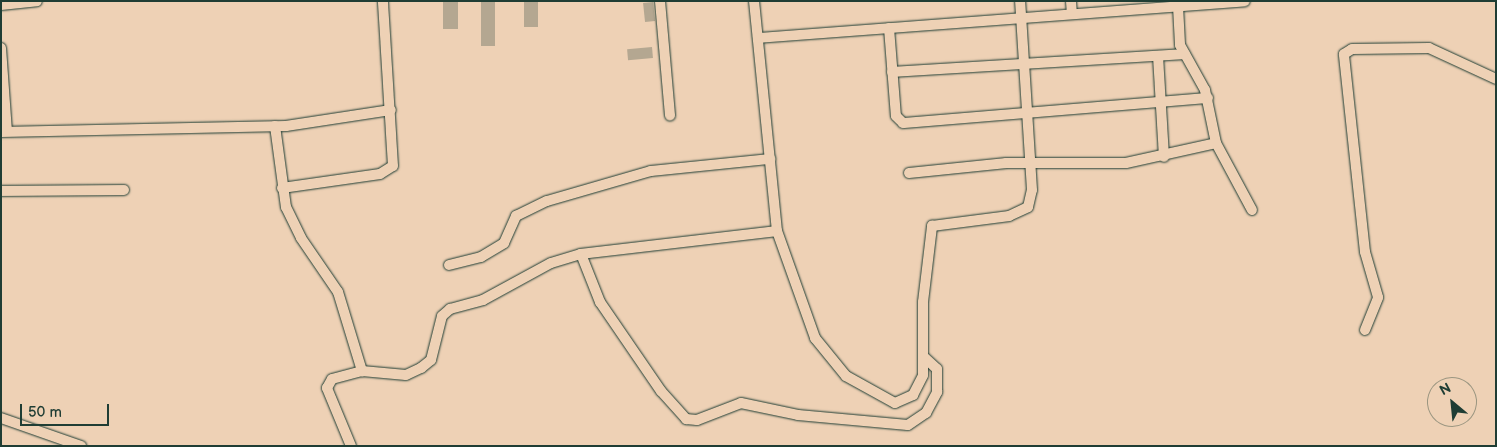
<!DOCTYPE html>
<html>
<head>
<meta charset="utf-8">
<style>
	body { margin:0 }
	#map { position:relative; width:1497px; height:447px; overflow:hidden; background:#eed1b5; font-family:"Balsamiq Sans",sans-serif }
	div>[style] { position:absolute }
	.building>* { inset:0; background:#b4a791; transform-origin:0 0 }
	.roads { filter:drop-shadow(0 0 1px #1f3d34) drop-shadow(0 0 1px #1f3d34) }
	.minor>* { height:10px; margin:-5px; padding:0 5px; transform-origin:5px; border-radius:5px; background:#eed1b5 }
	span { translate:-50% -50%; white-space:nowrap; text-align:center; line-height:1.15; -webkit-text-stroke:4px #eed1b5; paint-order:stroke }
	.frame { position:absolute; inset:0; border:2px solid #1f3d34; pointer-events:none }
	.north { position:absolute; left:1427px; top:377px; width:50px; height:50px; box-sizing:border-box; background:#eed1b5; border:1px solid #9b9681; border-radius:50%; rotate:332deg; font-size:14px; font-weight:700; line-height:20px; text-align:center; color:#1f3d34 }
	.north::after { content:''; display:block; margin:auto; width:18px; height:22px; background:#1f3d34; clip-path:polygon(50% 0,100% 100%,50% 72%,0 100%) }
	.scale { position:absolute; left:20px; top:404px; width:89px; height:22px; box-sizing:border-box; border:2px solid #1f3d34; border-top:0; padding-left:6px; font-size:15px; line-height:18px; white-space:nowrap; color:#1f3d34; -webkit-text-stroke:4px #eed1b5; paint-order:stroke }
</style>
</head>
<body>
<div id="map">
	<div class="building">
		<div style="left:443px;top:1px;width:15px;height:28px"></div>
		<div style="left:481px;top:1px;width:14px;height:45px"></div>
		<div style="left:524px;top:1px;width:14px;height:26px"></div>
		<div style="left:653px;top:2px;width:19px;height:10px;rotate:84deg"></div>
		<div style="left:652px;top:47px;width:11px;height:25px;rotate:85deg"></div>
	</div>
	<div class="roads">
		<div class="minor">
			<div style="left:660px;top:1px;width:115px;rotate:85deg"></div>
			<div style="left:754px;top:1px;width:231px;rotate:84.3deg"></div>
			<div style="left:777px;top:231px;width:114px;rotate:70.4deg"></div>
			<div style="left:815px;top:338px;width:49px;rotate:50.8deg"></div>
			<div style="left:846px;top:376px;width:56px;rotate:28.9deg"></div>
			<div style="left:895px;top:403px;width:20px;rotate:-24deg"></div>
			<div style="left:913px;top:395px;width:22px;rotate:-63deg"></div>
			<div style="left:923px;top:375px;width:73px;rotate:-90deg"></div>
			<div style="left:923px;top:302px;width:77px;rotate:-83.2deg"></div>
			<div style="left:932px;top:226px;width:78px;rotate:-7.4deg"></div>
			<div style="left:1009px;top:216px;width:21px;rotate:-25deg"></div>
			<div style="left:1028px;top:207px;width:17px;rotate:-77deg"></div>
			<div style="left:1032px;top:190px;width:189px;rotate:-93.6deg"></div>
			<div style="left:1071px;top:1px;width:13px;rotate:86deg"></div>
			<div style="left:1px;top:5px;width:36px;rotate:-6deg"></div>
			<div style="left:1178px;top:6px;width:39px;rotate:87deg"></div>
			<div style="left:1180px;top:45px;width:51px;rotate:60.9deg"></div>
			<div style="left:1205px;top:90px;width:54px;rotate:78.3deg"></div>
			<div style="left:1216px;top:143px;width:76px;rotate:61.8deg"></div>
			<div style="left:889px;top:28px;width:88px;rotate:85.5deg"></div>
			<div style="left:896px;top:116px;width:10px;rotate:45deg"></div>
			<div style="left:903px;top:123px;width:306px;rotate:-4.7deg"></div>
			<div style="left:758px;top:38px;width:488px;rotate:-4.3deg"></div>
			<div style="left:1px;top:48px;width:83px;rotate:85.9deg"></div>
			<div style="left:1158px;top:56px;width:101px;rotate:86.6deg"></div>
			<div style="left:892px;top:72px;width:293px;rotate:-3.5deg"></div>
			<div style="left:275px;top:126px;width:82px;rotate:82.3deg"></div>
			<div style="left:286px;top:207px;width:34px;rotate:64deg"></div>
			<div style="left:301px;top:238px;width:65px;rotate:55.6deg"></div>
			<div style="left:338px;top:292px;width:83px;rotate:73.1deg"></div>
			<div style="left:1px;top:132px;width:285px;rotate:-1.2deg"></div>
			<div style="left:286px;top:126px;width:106px;rotate:-8.7deg"></div>
			<div style="left:909px;top:173px;width:98px;rotate:-5.9deg"></div>
			<div style="left:1006px;top:163px;width:120px"></div>
			<div style="left:1126px;top:163px;width:92px;rotate:-12.5deg"></div>
			<div style="left:282px;top:188px;width:99px;rotate:-8.1deg"></div>
			<div style="left:380px;top:174px;width:15px;rotate:-32deg"></div>
			<div style="left:393px;top:166px;width:165px;rotate:-93.5deg"></div>
			<div style="left:1px;top:191px;width:123px;rotate:-0.5deg"></div>
			<div style="left:581px;top:254px;width:52px;rotate:68.4deg"></div>
			<div style="left:600px;top:302px;width:108px;rotate:55.6deg"></div>
			<div style="left:661px;top:391px;width:38px;rotate:48deg"></div>
			<div style="left:686px;top:419px;width:11px;rotate:5deg"></div>
			<div style="left:697px;top:420px;width:47px;rotate:-21.1deg"></div>
			<div style="left:741px;top:403px;width:58px;rotate:11.9deg"></div>
			<div style="left:798px;top:415px;width:110px;rotate:5.2deg"></div>
			<div style="left:908px;top:425px;width:22px;rotate:-34deg"></div>
			<div style="left:926px;top:413px;width:24px;rotate:-62deg"></div>
			<div style="left:937px;top:392px;width:23px;rotate:-90deg"></div>
			<div style="left:937px;top:369px;width:19px;rotate:-137deg"></div>
			<div style="left:449px;top:265px;width:33px;rotate:-14deg"></div>
			<div style="left:481px;top:257px;width:27px;rotate:-31deg"></div>
			<div style="left:504px;top:243px;width:30px;rotate:-66deg"></div>
			<div style="left:516px;top:216px;width:34px;rotate:-26deg"></div>
			<div style="left:547px;top:201px;width:108px;rotate:-16.1deg"></div>
			<div style="left:651px;top:171px;width:120px;rotate:-5.8deg"></div>
			<div style="left:1365px;top:330px;width:35px;rotate:-68deg"></div>
			<div style="left:1378px;top:297px;width:47px;rotate:-106.1deg"></div>
			<div style="left:1365px;top:252px;width:199px;rotate:-96.1deg"></div>
			<div style="left:1344px;top:54px;width:9px;rotate:-32deg"></div>
			<div style="left:1352px;top:49px;width:77px;rotate:-0.7deg"></div>
			<div style="left:1429px;top:48px;width:74px;rotate:24.8deg"></div>
			<div style="left:1px;top:418px;width:85px;rotate:19.3deg"></div>
			<div style="left:351px;top:446px;width:63px;rotate:-112.5deg"></div>
			<div style="left:327px;top:388px;width:10px;rotate:-61deg"></div>
			<div style="left:332px;top:379px;width:31px;rotate:-15deg"></div>
			<div style="left:362px;top:371px;width:44px;rotate:5.2deg"></div>
			<div style="left:406px;top:375px;width:17px;rotate:-25deg"></div>
			<div style="left:421px;top:368px;width:13px;rotate:-39deg"></div>
			<div style="left:431px;top:360px;width:45px;rotate:-76deg"></div>
			<div style="left:442px;top:316px;width:11px;rotate:-41deg"></div>
			<div style="left:450px;top:309px;width:34px;rotate:-15deg"></div>
			<div style="left:483px;top:300px;width:77px;rotate:-28.6deg"></div>
			<div style="left:551px;top:263px;width:31px;rotate:-17deg"></div>
			<div style="left:581px;top:254px;width:197px;rotate:-6.7deg"></div>
		</div>
	</div>
	<div class="frame"></div>
	<div class="north">N</div>
	<div class="scale">50 m</div>
</div>
</body>
</html>
